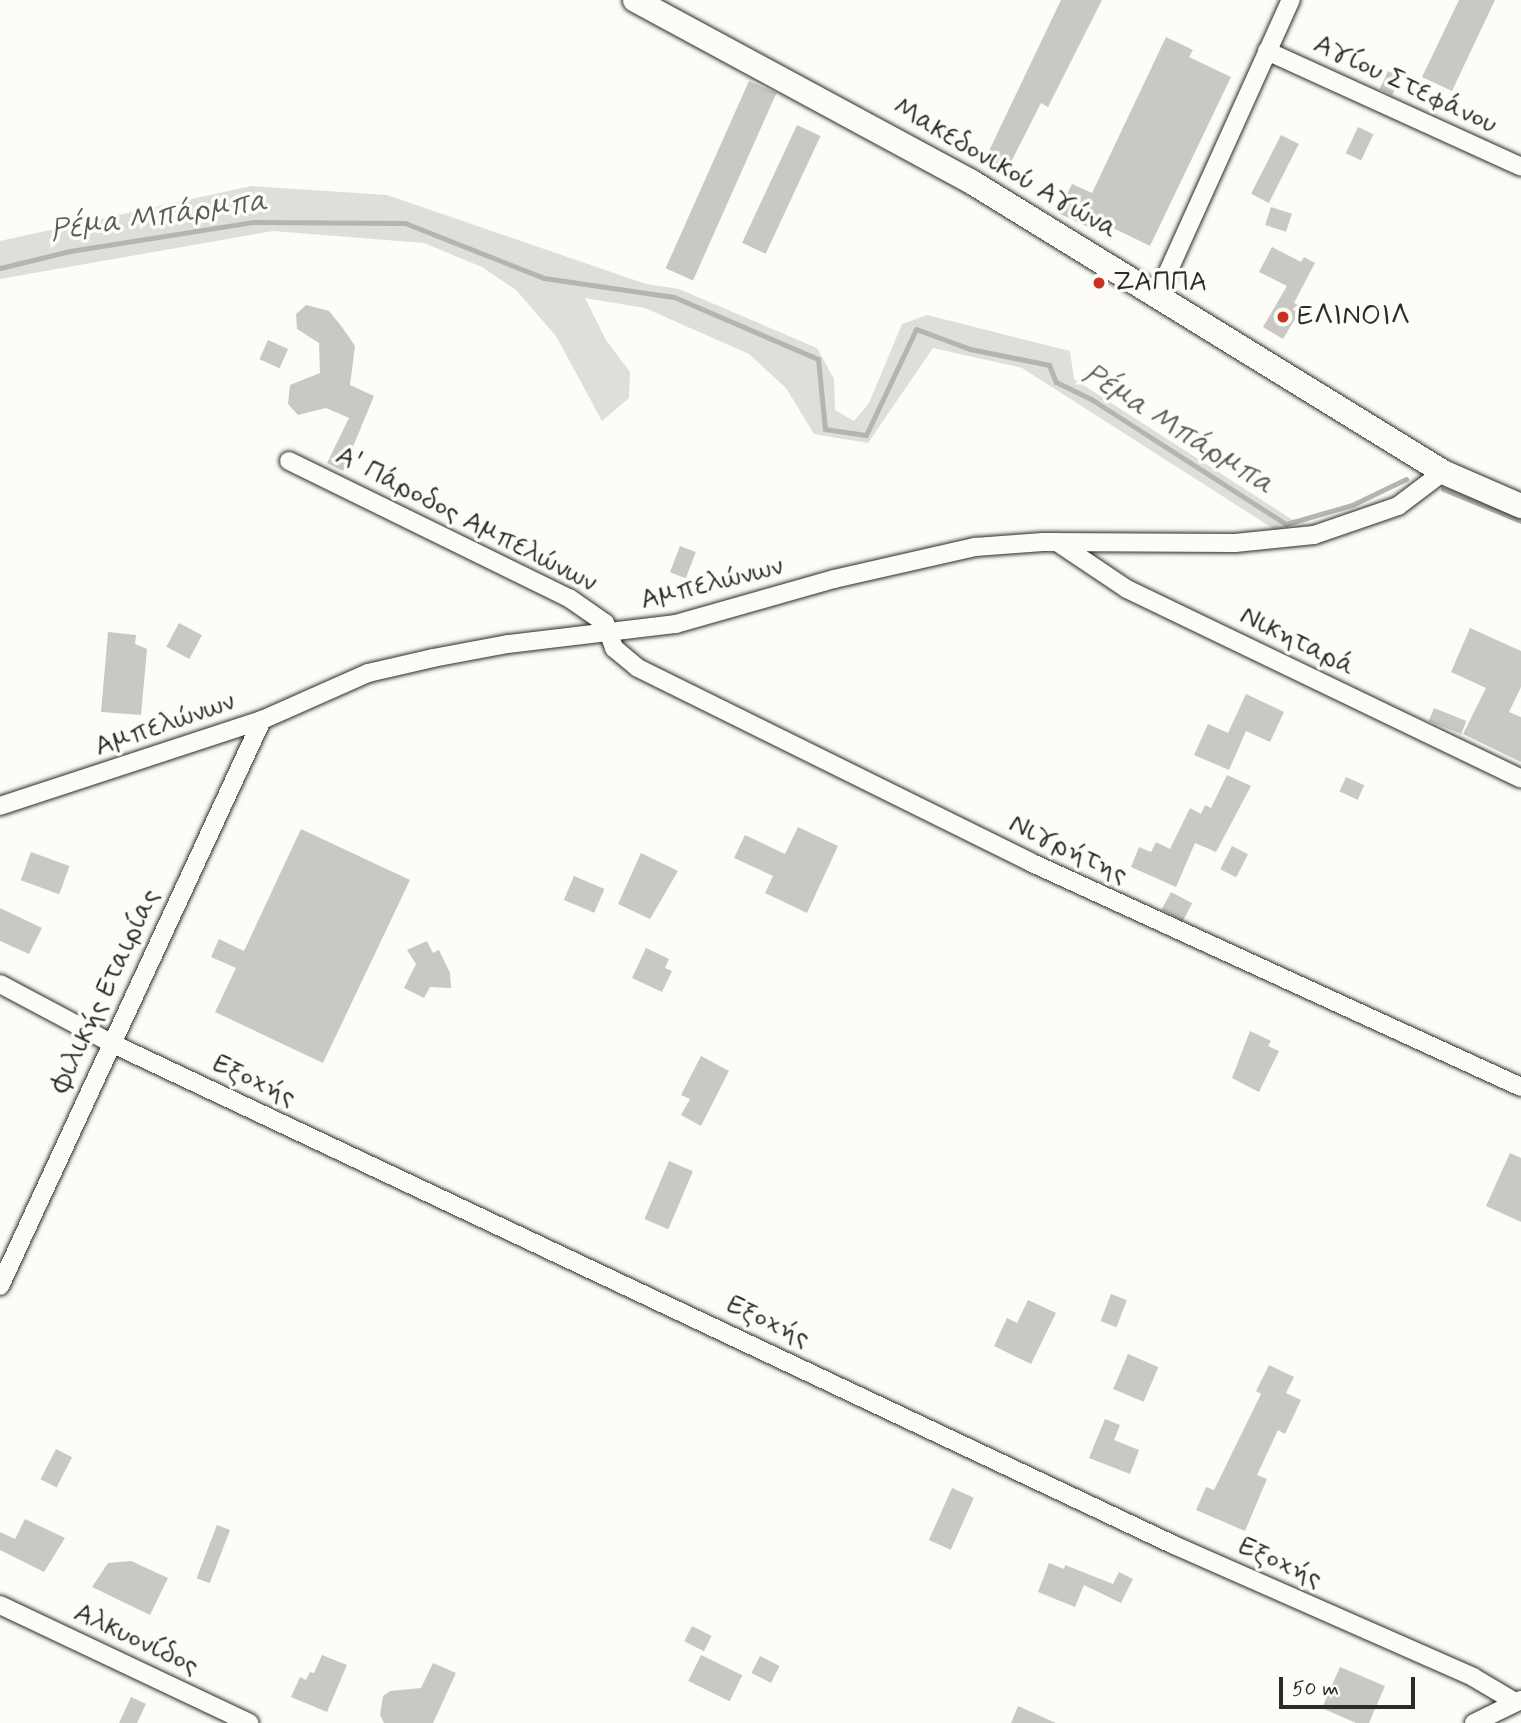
<!DOCTYPE html>
<html>
<head>
<meta charset="utf-8">
<style>
	body { margin:0 }
	#map { position:relative; width:1521px; height:1723px; overflow:hidden; background:#fdfcf7; font-family:Mynerve,sans-serif }
	div>[style] { position:absolute }
	.green>* { inset:0; background:#dfdeda }
	.stream>* { height:5px; margin:-2.5px; padding:0 2.5px; transform-origin:2.5px; border-radius:2.5px; background:#b5b4b1 }
	.building>* { inset:0; background:#c9c8c4; transform-origin:0 0 }
	.roads { filter:drop-shadow(0 0 2px #2b2b2b) drop-shadow(0 0 2px #2b2b2b) }
	.street>* { height:18px; margin:-9px; padding:0 9px; transform-origin:9px; border-radius:9px; background:#fdfcf7 }
	.secondary>* { height:24px; margin:-12px; padding:0 12px; transform-origin:12px; border-radius:12px; background:#fdfcf7 }
	.dots>* { width:19px; height:19px; translate:-50% -50%; box-sizing:border-box; border:4px solid #fdfcf7; border-radius:50% }
	span { translate:-50% -50%; white-space:nowrap; text-align:center; line-height:1.15; -webkit-text-stroke:7px #fdfcf7; paint-order:stroke }
	.street-label { font-size:28px; color:#2b2b2b }
	.poi-label { font-size:28px; color:#2b2b2b }
	.left { translate:0 -50%; text-align:left }
	.water-label { font-size:30px; color:#5b5b5a; font-style:italic }
	.scale { position:absolute; left:1279px; top:1677px; width:136px; height:32px; box-sizing:border-box; border:4px solid #2b2b2b; border-top:0; padding-left:9px; font-size:21px; line-height:24px; white-space:nowrap; color:#2b2b2b; -webkit-text-stroke:5px #fdfcf7; paint-order:stroke }
</style>
</head>
<body>
<div id="map">
	<div class="green">
		<div style="clip-path:polygon(251px 186px,387px 195px,646px 284px,679px 289px,817px 348px,834px 379px,835px 410px,854px 421px,869px 403px,902px 324px,927px 315px,1070px 351px,1074px 379px,1296px 522px,1277px 531px,1022px 368px,933px 348px,868px 443px,814px 434px,786px 388px,749px 354px,645px 308px,585px 298px,606px 340px,630px 372px,629px 398px,602px 421px,556px 336px,516px 290px,482px 267px,424px 243px,273px 231px,0 279px,0 241px)"></div>
	</div>
	<div class="stream">
		<div style="left:0;top:268px;width:72px;rotate:-13.7deg"></div>
		<div style="left:70px;top:251px;width:186px;rotate:-9deg"></div>
		<div style="left:254px;top:222px;width:151px;rotate:0.4deg"></div>
		<div style="left:405px;top:223px;width:149px;rotate:21.6deg"></div>
		<div style="left:544px;top:278px;width:131px;rotate:8.3deg"></div>
		<div style="left:674px;top:297px;width:157px;rotate:23.3deg"></div>
		<div style="left:818px;top:359px;width:70px;rotate:84.3deg"></div>
		<div style="left:825px;top:429px;width:41px;rotate:8.3deg"></div>
		<div style="left:866px;top:435px;width:117px;rotate:-64.7deg"></div>
		<div style="left:916px;top:329px;width:58px;rotate:20.3deg"></div>
		<div style="left:970px;top:349px;width:81px;rotate:11.4deg"></div>
		<div style="left:1049px;top:365px;width:18px;rotate:68deg"></div>
		<div style="left:1056px;top:382px;width:39px;rotate:26deg"></div>
		<div style="left:1091px;top:399px;width:232px;rotate:32.7deg"></div>
		<div style="left:1286px;top:524px;width:69px;rotate:-16.1deg"></div>
		<div style="left:1352px;top:505px;width:60px;rotate:-25.7deg"></div>
		<div style="left:1443px;top:489px;width:84px;rotate:22.3deg"></div>
	</div>
	<div class="building">
		<div style="clip-path:polygon(1061px 0,1102px 0,1048px 107px,1041px 103px,1005px 174px,988px 153px)"></div>
		<div style="clip-path:polygon(1459px 0,1495px 0,1452px 91px,1422px 77px)"></div>
		<div style="clip-path:polygon(1166px 37px,1193px 50px,1189px 57px,1231px 77px,1150px 246px,1109px 226px,1105px 235px,1058px 213px,1072px 184px,1092px 193px)"></div>
		<div style="left:1388px;top:71px;width:14px;height:20px;rotate:25deg"></div>
		<div style="left:749px;top:81px;width:30px;height:205px;rotate:24deg"></div>
		<div style="left:797px;top:125px;width:26px;height:130px;rotate:25deg"></div>
		<div style="left:1358px;top:127px;width:17px;height:29px;rotate:25deg"></div>
		<div style="left:1281px;top:135px;width:20px;height:66px;rotate:27deg"></div>
		<div style="left:1271px;top:207px;width:22px;height:19px;rotate:18deg"></div>
		<div style="clip-path:polygon(1272px 247px,1301px 262px,1304px 257px,1315px 263px,1294px 303px,1302px 307px,1283px 339px,1263px 327px,1287px 286px,1259px 272px)"></div>
		<div style="clip-path:polygon(306px 305px,329px 311px,342px 327px,355px 346px,350px 385px,374px 396px,343px 471px,327px 463px,349px 418px,326px 408px,298px 415px,288px 404px,290px 385px,320px 373px,319px 343px,297px 329px,296px 314px)"></div>
		<div style="left:268px;top:340px;width:22px;height:21px;rotate:24deg"></div>
		<div style="left:680px;top:546px;width:17px;height:28px;rotate:21deg"></div>
		<div style="left:179px;top:623px;width:26px;height:27px;rotate:28deg"></div>
		<div style="clip-path:polygon(1470px 628px,1521px 651px,1521px 687px,1509px 712px,1521px 717px,1521px 762px,1463px 734px,1486px 688px,1451px 672px)"></div>
		<div style="clip-path:polygon(108px 632px,136px 635px,135px 644px,147px 649px,141px 715px,101px 712px)"></div>
		<div style="clip-path:polygon(1246px 694px,1284px 712px,1270px 742px,1246px 731px,1229px 770px,1194px 755px,1208px 724px,1228px 733px)"></div>
		<div style="left:1434px;top:708px;width:35px;height:14px;rotate:22deg"></div>
		<div style="clip-path:polygon(1227px 775px,1251px 786px,1216px 852px,1195px 843px,1176px 887px,1131px 867px,1139px 847px,1151px 852px,1156px 842px,1170px 849px,1190px 808px,1201px 814px,1205px 805px,1211px 808px)"></div>
		<div style="left:1346px;top:777px;width:20px;height:16px;rotate:24deg"></div>
		<div style="clip-path:polygon(798px 827px,838px 846px,807px 913px,765px 893px,773px 876px,734px 858px,745px 835px,785px 854px)"></div>
		<div style="clip-path:polygon(301px 829px,410px 880px,323px 1063px,215px 1012px,236px 968px,211px 957px,219px 939px,244px 951px)"></div>
		<div style="left:1232px;top:846px;width:18px;height:26px;rotate:27deg"></div>
		<div style="left:31px;top:852px;width:41px;height:30px;rotate:20deg"></div>
		<div style="clip-path:polygon(641px 853px,678px 871px,650px 919px,618px 904px)"></div>
		<div style="left:574px;top:876px;width:33px;height:26px;rotate:23deg"></div>
		<div style="left:1171px;top:892px;width:24px;height:20px;rotate:28deg"></div>
		<div style="clip-path:polygon(0 908px,42px 928px,29px 954px,0 941px)"></div>
		<div style="clip-path:polygon(427px 941px,433px 953px,439px 950px,450px 973px,451px 988px,430px 987px,424px 998px,404px 988px,416px 964px,407px 950px)"></div>
		<div style="clip-path:polygon(646px 948px,669px 959px,665px 968px,672px 971px,662px 992px,632px 978px)"></div>
		<div style="clip-path:polygon(1250px 1031px,1271px 1041px,1268px 1046px,1279px 1051px,1259px 1092px,1232px 1078px)"></div>
		<div style="clip-path:polygon(701px 1056px,729px 1071px,701px 1126px,681px 1115px,690px 1099px,681px 1095px)"></div>
		<div style="clip-path:polygon(1510px 1153px,1521px 1158px,1521px 1222px,1486px 1206px)"></div>
		<div style="left:669px;top:1161px;width:26px;height:63px;rotate:23deg"></div>
		<div style="left:1111px;top:1294px;width:17px;height:29px;rotate:21deg"></div>
		<div style="clip-path:polygon(1028px 1300px,1056px 1313px,1031px 1364px,994px 1346px,1007px 1318px,1017px 1323px)"></div>
		<div style="left:1128px;top:1354px;width:33px;height:38px;rotate:23deg"></div>
		<div style="clip-path:polygon(1269px 1365px,1294px 1377px,1286px 1393px,1301px 1400px,1285px 1434px,1278px 1430px,1257px 1475px,1267px 1479px,1245px 1531px,1196px 1510px,1206px 1487px,1214px 1490px,1261px 1394px,1256px 1391px)"></div>
		<div style="clip-path:polygon(1105px 1419px,1120px 1425px,1114px 1440px,1139px 1450px,1130px 1474px,1089px 1458px)"></div>
		<div style="left:56px;top:1449px;width:18px;height:34px;rotate:27deg"></div>
		<div style="left:952px;top:1488px;width:24px;height:57px;rotate:24deg"></div>
		<div style="clip-path:polygon(25px 1519px,65px 1538px,44px 1572px,0 1550px,0 1532px,15px 1539px)"></div>
		<div style="left:217px;top:1525px;width:14px;height:57px;rotate:21deg"></div>
		<div style="clip-path:polygon(131px 1561px,168px 1578px,150px 1615px,92px 1587px,108px 1563px)"></div>
		<div style="clip-path:polygon(1049px 1563px,1064px 1569px,1065px 1565px,1113px 1584px,1119px 1572px,1133px 1579px,1121px 1603px,1084px 1585px,1075px 1607px,1038px 1592px)"></div>
		<div style="left:692px;top:1626px;width:22px;height:17px;rotate:27deg"></div>
		<div style="clip-path:polygon(322px 1655px,347px 1665px,327px 1712px,291px 1697px,300px 1677px,306px 1680px,310px 1672px,314px 1673px)"></div>
		<div style="left:701px;top:1655px;width:46px;height:29px;rotate:26deg"></div>
		<div style="left:760px;top:1656px;width:22px;height:19px;rotate:27deg"></div>
		<div style="clip-path:polygon(433px 1663px,456px 1673px,433px 1723px,384px 1723px,380px 1715px,383px 1696px,390px 1691px,421px 1688px)"></div>
		<div style="clip-path:polygon(1340px 1667px,1385px 1686px,1369px 1723px,1356px 1723px,1322px 1708px)"></div>
		<div style="clip-path:polygon(131px 1697px,146px 1704px,137px 1723px,119px 1723px)"></div>
		<div style="clip-path:polygon(1018px 1706px,1056px 1723px,1011px 1723px)"></div>
	</div>
	<div class="roads">
		<div class="street">
			<div style="left:1267px;top:51px;width:279px;rotate:24.5deg"></div>
			<div style="left:1158px;top:294px;width:323px;rotate:-65.7deg"></div>
			<div style="left:289px;top:461px;width:312px;rotate:26.1deg"></div>
			<div style="left:569px;top:598px;width:44px;rotate:34.8deg"></div>
			<div style="left:605px;top:623px;width:27px;rotate:70deg"></div>
			<div style="left:614px;top:648px;width:31px;rotate:40deg"></div>
			<div style="left:638px;top:668px;width:437px;rotate:26.3deg"></div>
			<div style="left:1030px;top:862px;width:540px;rotate:24.62deg"></div>
			<div style="left:1057px;top:542px;width:84px;rotate:33.9deg"></div>
			<div style="left:1127px;top:589px;width:437px;rotate:25.7deg"></div>
			<div style="left:0;top:806px;width:276px;rotate:-18.2deg"></div>
			<div style="left:262px;top:720px;width:116px;rotate:-23.9deg"></div>
			<div style="left:368px;top:673px;width:67px;rotate:-13deg"></div>
			<div style="left:433px;top:658px;width:76px;rotate:-10.6deg"></div>
			<div style="left:508px;top:644px;width:169px;rotate:-6.8deg"></div>
			<div style="left:676px;top:624px;width:164px;rotate:-15.9deg"></div>
			<div style="left:834px;top:579px;width:145px;rotate:-12.8deg"></div>
			<div style="left:975px;top:547px;width:68px;rotate:-4.2deg"></div>
			<div style="left:1043px;top:542px;width:192px;rotate:0.3deg"></div>
			<div style="left:1235px;top:543px;width:79px;rotate:-5.8deg"></div>
			<div style="left:1314px;top:535px;width:89px;rotate:-19deg"></div>
			<div style="left:1398px;top:506px;width:56px;rotate:-37.1deg"></div>
			<div style="left:0;top:984px;width:126px;rotate:28deg"></div>
			<div style="left:111px;top:1043px;width:1176px;rotate:25.28deg"></div>
			<div style="left:1174px;top:1545px;width:327px;rotate:23.8deg"></div>
			<div style="left:1473px;top:1677px;width:49px;rotate:30.8deg"></div>
			<div style="left:0;top:1286px;width:624px;rotate:-65.16deg"></div>
			<div style="left:0;top:1605px;width:276px;rotate:25.3deg"></div>
			<div style="left:1474px;top:1723px;width:52px;rotate:-26.1deg"></div>
		</div>
		<div class="secondary">
			<div style="left:635px;top:0;width:381px;rotate:28.4deg"></div>
			<div style="left:970px;top:181px;width:555px;rotate:31.6deg"></div>
			<div style="left:1443px;top:472px;width:85px;rotate:23.6deg"></div>
		</div>
	</div>
	<div class="dots">
		<div style="left:1099px;top:283px;background:#c8321e"></div>
		<div style="left:1283px;top:317px;background:#c8321e"></div>
	</div>
	<div class="street-label">
		<span style="left:1405px;top:85px;rotate:25deg">Αγίου Στεφάνου</span>
		<span style="left:1005px;top:169px;rotate:30deg">Μακεδονικού Αγώνα</span>
		<span style="left:466px;top:520px;rotate:27deg">Α' Πάροδος Αμπελώνων</span>
		<span style="left:712px;top:584px;rotate:-14deg">Αμπελώνων</span>
		<span style="left:1297px;top:642px;rotate:26deg">Νικηταρά</span>
		<span style="left:165px;top:725px;rotate:-19deg">Αμπελώνων</span>
		<span style="left:1068px;top:850px;rotate:25deg">Νιγρήτης</span>
		<span style="left:106px;top:991px;rotate:-65deg">Φιλικής Εταιρίας</span>
		<span style="left:254px;top:1081px;rotate:25deg">Εξοχής</span>
		<span style="left:768px;top:1322px;rotate:25deg">Εξοχής</span>
		<span style="left:1280px;top:1563px;rotate:24deg">Εξοχής</span>
		<span style="left:136px;top:1640px;rotate:25deg">Αλκυονίδος</span>
	</div>
	<div class="poi-label">
		<span class="left" style="left:1113px;top:283px">ΖΑΠΠΑ</span>
		<span class="left" style="left:1297px;top:317px">ΕΛΙΝΟΙΛ</span>
	</div>
	<div class="water-label">
		<span style="left:159px;top:217px;rotate:-8deg">Ρέμα Μπάρμπα</span>
		<span style="left:1178px;top:430px;rotate:32deg">Ρέμα Μπάρμπα</span>
	</div>
	<div class="scale">50 m</div>
</div>
</body>
</html>
